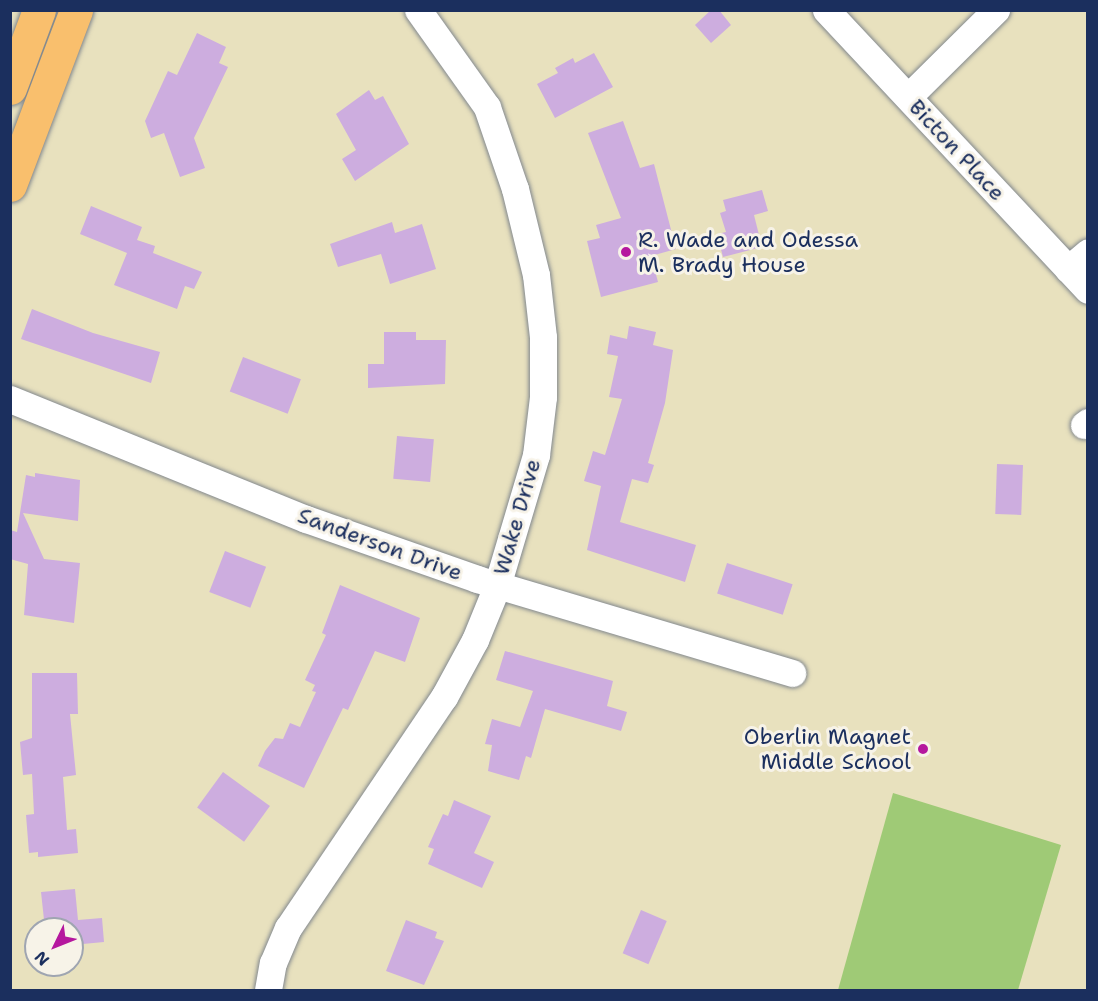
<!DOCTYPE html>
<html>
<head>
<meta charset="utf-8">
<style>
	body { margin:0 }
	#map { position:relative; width:1098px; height:1001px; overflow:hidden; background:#e8e1be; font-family:"Shantell Sans",sans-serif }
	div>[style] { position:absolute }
	.green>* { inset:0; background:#9fca76 }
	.building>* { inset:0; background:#cdaddf; transform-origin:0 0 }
	.roads { filter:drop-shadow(0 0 2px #82888e) drop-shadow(0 0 2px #82888e) }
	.minor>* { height:27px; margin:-13.5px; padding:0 13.5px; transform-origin:13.5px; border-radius:13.5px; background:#fff }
	.primary>* { height:33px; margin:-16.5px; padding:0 16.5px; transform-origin:16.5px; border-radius:16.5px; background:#f9bf6d }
	.dots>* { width:16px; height:16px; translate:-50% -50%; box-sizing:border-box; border:3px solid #f7f3e8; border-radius:50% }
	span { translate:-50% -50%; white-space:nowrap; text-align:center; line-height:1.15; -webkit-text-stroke:6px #f7f3e8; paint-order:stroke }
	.street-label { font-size:22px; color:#1b2f5e }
	.poi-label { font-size:22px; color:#1b2f5e }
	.left { translate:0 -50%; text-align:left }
	.right { translate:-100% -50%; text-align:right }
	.frame { position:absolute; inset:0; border:12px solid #1b2f5e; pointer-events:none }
	.north { position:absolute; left:24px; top:917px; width:60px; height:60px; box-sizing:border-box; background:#f7f3e8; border:2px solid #9fa5b1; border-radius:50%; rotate:227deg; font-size:16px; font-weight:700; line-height:24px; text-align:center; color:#1b2f5e }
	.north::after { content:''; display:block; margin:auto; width:21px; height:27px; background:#b5179e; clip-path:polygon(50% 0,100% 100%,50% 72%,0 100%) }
</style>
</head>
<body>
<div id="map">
	<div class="green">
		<div style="clip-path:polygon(893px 793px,1061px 845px,1018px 990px,838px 990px)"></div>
	</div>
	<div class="building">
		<div style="clip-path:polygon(711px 10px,719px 10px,731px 25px,711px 43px,695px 25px)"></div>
		<div style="clip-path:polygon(197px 33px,226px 47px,219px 63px,228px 67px,194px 138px,205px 168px,180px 177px,164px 133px,151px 138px,145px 121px,168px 71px,177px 75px)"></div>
		<div style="clip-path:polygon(594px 53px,613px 87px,555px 118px,537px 84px,558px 73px,555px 68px,573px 58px,575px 63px)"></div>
		<div style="clip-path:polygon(369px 90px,375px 100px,383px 96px,409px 144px,355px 181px,342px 159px,356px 150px,336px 114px)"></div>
		<div style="clip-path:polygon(623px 121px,640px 168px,654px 164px,676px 249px,651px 256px,658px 282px,601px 297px,587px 241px,600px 238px,596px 225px,621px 218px,588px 133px)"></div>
		<div style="clip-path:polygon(762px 190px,768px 211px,754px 215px,762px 247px,723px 257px,717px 234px,726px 232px,720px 213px,726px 211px,723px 200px)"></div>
		<div style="clip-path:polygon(91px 206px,142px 227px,137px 240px,155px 246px,153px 253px,202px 272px,194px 289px,185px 286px,177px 309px,114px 285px,127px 253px,80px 234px)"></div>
		<div style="clip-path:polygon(392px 222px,395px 233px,422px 224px,436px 269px,390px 284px,381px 254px,338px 267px,330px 244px)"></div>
		<div style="clip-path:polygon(32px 309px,93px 333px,160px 352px,151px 383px,21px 339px)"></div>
		<div style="clip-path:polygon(629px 326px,656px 332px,653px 345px,673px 350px,665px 403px,648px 463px,654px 465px,648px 483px,632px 479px,620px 522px,696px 545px,685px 582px,587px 550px,601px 486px,584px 481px,593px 451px,605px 455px,622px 399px,609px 397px,618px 356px,607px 354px,610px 335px,627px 339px)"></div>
		<div style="clip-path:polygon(384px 332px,416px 332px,416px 340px,446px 340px,445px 384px,368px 388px,368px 364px,384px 364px)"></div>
		<div style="left:243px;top:357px;width:62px;height:37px;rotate:21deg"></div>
		<div style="left:397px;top:436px;width:37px;height:43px;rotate:5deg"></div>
		<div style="left:997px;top:464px;width:26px;height:50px;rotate:2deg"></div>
		<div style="clip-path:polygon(35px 473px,80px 480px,78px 521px,23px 513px,44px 559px,80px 563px,74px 623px,24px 615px,28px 564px,10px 559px,10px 530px,17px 532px,26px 475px,35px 477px)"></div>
		<div style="left:225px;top:551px;width:44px;height:44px;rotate:21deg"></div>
		<div style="left:727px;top:563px;width:69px;height:32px;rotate:18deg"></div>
		<div style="clip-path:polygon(340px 585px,420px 618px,405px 662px,375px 651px,348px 710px,343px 708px,304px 788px,258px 766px,265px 751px,275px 738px,283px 739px,290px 723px,300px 727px,316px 692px,312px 691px,315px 685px,305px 680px,326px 635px,322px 633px)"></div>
		<div style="clip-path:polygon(505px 651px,613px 681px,607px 706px,627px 712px,621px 731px,545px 709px,531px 758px,526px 756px,519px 780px,488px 771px,492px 745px,485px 744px,492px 719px,520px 727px,533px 691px,496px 680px)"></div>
		<div style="clip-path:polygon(32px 673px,77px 673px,78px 714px,70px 714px,76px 775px,63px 777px,67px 830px,76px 829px,78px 853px,38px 857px,38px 852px,29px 853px,26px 815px,34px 814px,32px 774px,23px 775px,20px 742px,32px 738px)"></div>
		<div style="left:223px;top:772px;width:58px;height:44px;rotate:36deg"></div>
		<div style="clip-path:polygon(454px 800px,491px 816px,474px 853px,494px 862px,482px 888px,428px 864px,434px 849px,428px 847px,443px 814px,448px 816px)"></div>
		<div style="clip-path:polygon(75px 889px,78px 920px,102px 918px,104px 942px,72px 945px,72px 929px,45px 929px,41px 892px)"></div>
		<div style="left:641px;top:910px;width:28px;height:47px;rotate:23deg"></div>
		<div style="clip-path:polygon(406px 920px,437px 932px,435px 938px,444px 941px,424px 985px,386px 971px)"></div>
	</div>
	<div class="roads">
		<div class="minor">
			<div style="left:826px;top:10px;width:383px;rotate:46.9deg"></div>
			<div style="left:908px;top:97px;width:124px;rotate:-44.7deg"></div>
			<div style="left:1068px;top:269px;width:26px;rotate:-40deg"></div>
			<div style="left:10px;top:399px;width:319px;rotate:22.1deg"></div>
			<div style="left:306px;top:519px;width:181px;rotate:19.3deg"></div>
			<div style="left:477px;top:579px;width:329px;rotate:16.6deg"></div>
			<div style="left:1084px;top:425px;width:5px;rotate:-37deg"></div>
			<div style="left:268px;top:990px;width:27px;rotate:-80deg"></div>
			<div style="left:273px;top:963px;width:38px;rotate:-67deg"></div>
			<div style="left:288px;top:928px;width:279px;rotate:-56deg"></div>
			<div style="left:444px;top:697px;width:65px;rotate:-61.5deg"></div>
			<div style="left:475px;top:640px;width:58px;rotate:-67.8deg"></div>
			<div style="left:497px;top:586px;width:137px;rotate:-73.4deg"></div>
			<div style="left:536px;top:455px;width:58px;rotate:-83.1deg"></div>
			<div style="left:543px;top:397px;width:60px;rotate:-90deg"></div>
			<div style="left:543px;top:337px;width:62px;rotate:-96.4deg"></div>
			<div style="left:536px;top:275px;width:89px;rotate:-103.7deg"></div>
			<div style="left:515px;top:189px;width:87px;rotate:-108.9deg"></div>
			<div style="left:487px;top:107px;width:119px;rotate:-125.4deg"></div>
		</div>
		<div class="primary">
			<div style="left:10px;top:88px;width:83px;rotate:-69.6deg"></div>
			<div style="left:10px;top:185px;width:187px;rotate:-69.3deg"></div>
		</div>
	</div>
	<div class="dots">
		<div style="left:626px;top:252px;background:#b5179e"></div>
		<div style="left:923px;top:749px;background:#b5179e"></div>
	</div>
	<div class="street-label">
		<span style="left:957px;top:150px;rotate:47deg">Bicton Place</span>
		<span style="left:517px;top:517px;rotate:-74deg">Wake Drive</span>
		<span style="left:380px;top:544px;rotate:20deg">Sanderson Drive</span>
	</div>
	<div class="poi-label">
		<span class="left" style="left:638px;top:252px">R. Wade and Odessa<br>M. Brady House</span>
		<span class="right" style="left:911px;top:749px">Oberlin Magnet<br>Middle School</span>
	</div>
	<div class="frame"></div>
	<div class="north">N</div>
</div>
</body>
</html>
